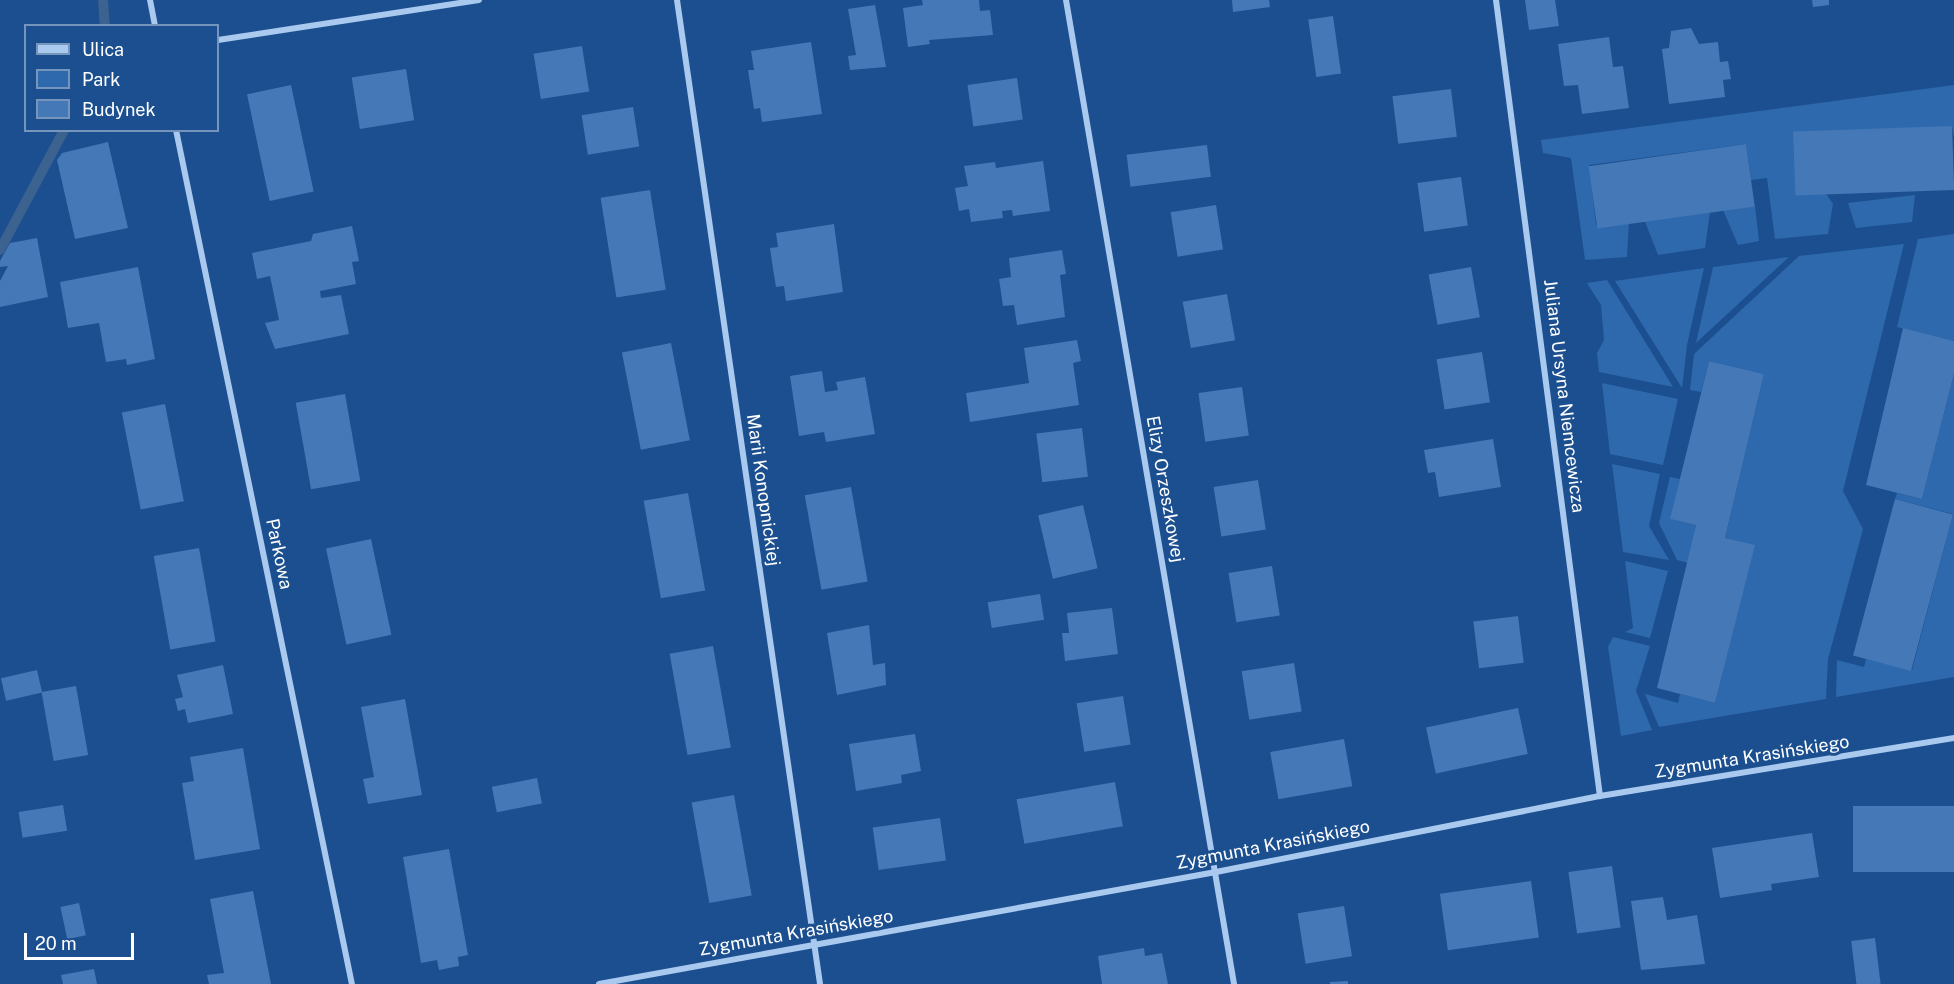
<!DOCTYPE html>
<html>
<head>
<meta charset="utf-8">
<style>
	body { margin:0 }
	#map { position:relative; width:1954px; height:984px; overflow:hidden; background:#1b4f8f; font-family:"Public Sans",sans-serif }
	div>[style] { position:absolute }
	.green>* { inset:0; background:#2e69ad }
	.stream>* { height:10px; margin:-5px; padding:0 5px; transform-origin:5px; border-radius:5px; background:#3c6290 }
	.building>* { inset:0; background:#4478b7; transform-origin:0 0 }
	.street>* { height:6px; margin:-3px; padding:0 3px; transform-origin:3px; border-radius:3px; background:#a9c9ee }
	span { translate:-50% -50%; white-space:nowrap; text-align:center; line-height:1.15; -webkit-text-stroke:6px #1b4f8f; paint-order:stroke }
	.street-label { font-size:18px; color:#fff }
	.legend { position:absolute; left:24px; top:24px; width:195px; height:108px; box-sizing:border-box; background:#1b4f8f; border:2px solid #7695bc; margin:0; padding:8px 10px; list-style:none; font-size:18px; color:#fff }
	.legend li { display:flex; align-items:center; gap:12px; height:30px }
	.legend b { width:30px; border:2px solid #7695bc }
	.scale { position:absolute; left:24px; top:933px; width:110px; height:27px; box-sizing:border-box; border:3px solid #fff; border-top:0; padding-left:8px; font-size:18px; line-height:21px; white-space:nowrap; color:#fff; -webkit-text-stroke:4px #1b4f8f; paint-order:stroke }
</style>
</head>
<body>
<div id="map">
	<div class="green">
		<div style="clip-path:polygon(1954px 85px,1954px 137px,1952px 126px,1795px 148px,1833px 204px,1828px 234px,1775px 239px,1767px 178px,1751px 180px,1746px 144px,1589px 165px,1596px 225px,1629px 221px,1627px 257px,1585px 260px,1571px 158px,1543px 153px,1541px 140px)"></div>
		<div style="clip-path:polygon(1915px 195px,1912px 222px,1856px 228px,1848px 203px)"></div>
		<div style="clip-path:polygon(1755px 206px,1759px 241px,1738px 245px,1723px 210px)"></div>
		<div style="clip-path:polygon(1710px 212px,1705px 248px,1658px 255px,1644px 219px)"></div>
		<div style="clip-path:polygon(1954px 234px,1954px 341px,1897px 327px,1918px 239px)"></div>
		<div style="clip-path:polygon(1904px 244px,1843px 491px,1863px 529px,1828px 659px,1826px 699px,1659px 727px,1645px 694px,1678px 703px,1680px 694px,1715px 703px,1754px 546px,1725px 538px,1764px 374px,1709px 361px,1701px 392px,1690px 390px,1694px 354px,1799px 256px)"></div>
		<div style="clip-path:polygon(1789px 257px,1696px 343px,1713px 267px)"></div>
		<div style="clip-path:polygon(1704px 268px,1687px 345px,1682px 388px,1615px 281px)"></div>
		<div style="clip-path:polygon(1607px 280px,1673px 387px,1599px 372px,1597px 353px,1604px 340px,1601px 305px,1587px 283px)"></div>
		<div style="clip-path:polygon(1954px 374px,1954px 677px,1836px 697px,1837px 660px,1864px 667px,1866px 659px,1912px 670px,1953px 514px,1895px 499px,1897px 493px,1922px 499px)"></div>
		<div style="clip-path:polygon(1602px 383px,1678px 399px,1663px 465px,1610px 454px)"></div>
		<div style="clip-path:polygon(1612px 464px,1660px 474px,1649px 526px,1669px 560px,1623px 552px)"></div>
		<div style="clip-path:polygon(1670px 477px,1680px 479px,1671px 519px,1696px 525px,1688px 563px,1677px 560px,1659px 523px)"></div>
		<div style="clip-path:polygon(1625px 561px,1668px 571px,1650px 638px,1625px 632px,1633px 628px)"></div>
		<div style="clip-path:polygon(1613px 637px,1650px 646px,1636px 691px,1652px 730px,1621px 736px,1608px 647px)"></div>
	</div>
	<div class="stream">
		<div style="left:103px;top:0;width:26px;rotate:86deg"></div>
		<div style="left:0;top:250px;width:136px;rotate:-61.9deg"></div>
	</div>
	<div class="building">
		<div style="clip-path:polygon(922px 0,979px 0,980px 11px,990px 10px,993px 35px,929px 40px,930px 44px,908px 47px,903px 8px,923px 5px)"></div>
		<div style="clip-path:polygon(1232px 0,1269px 0,1270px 7px,1233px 12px)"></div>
		<div style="clip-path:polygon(1525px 0,1555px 0,1559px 26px,1529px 30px)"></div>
		<div style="clip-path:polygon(1812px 0,1829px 0,1829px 5px,1813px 7px)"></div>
		<div style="clip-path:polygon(875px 5px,886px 67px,850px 70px,848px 56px,856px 55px,848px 9px)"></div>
		<div style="left:1333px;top:16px;width:58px;height:25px;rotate:82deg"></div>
		<div style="clip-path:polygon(1691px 28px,1699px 44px,1718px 42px,1720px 62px,1728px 61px,1731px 79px,1723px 80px,1725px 97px,1669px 104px,1662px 49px,1669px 48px,1671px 31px)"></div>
		<div style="clip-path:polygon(1609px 37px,1613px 67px,1623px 66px,1629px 108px,1582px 114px,1578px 85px,1564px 86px,1558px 44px)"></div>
		<div style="clip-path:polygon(811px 42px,822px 114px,762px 122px,760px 108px,754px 109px,748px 70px,754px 70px,751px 51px)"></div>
		<div style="left:582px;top:46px;width:46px;height:49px;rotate:81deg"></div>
		<div style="left:406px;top:69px;width:52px;height:55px;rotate:81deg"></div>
		<div style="left:1017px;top:78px;width:42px;height:50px;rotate:82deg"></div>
		<div style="left:291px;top:85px;width:109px;height:45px;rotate:78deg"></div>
		<div style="left:1451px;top:89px;width:48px;height:59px;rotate:83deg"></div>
		<div style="left:633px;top:107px;width:40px;height:52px;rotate:81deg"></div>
		<div style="left:1952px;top:126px;width:64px;height:159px;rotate:88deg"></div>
		<div style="clip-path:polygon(108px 142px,128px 228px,75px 239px,57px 160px,62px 153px)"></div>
		<div style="left:1746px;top:144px;width:63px;height:159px;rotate:82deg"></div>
		<div style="left:1207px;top:145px;width:32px;height:81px;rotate:83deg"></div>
		<div style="clip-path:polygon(1043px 161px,1050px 211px,1013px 216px,1012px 210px,1002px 211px,1003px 218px,971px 222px,969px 209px,959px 211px,955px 188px,968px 186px,964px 166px,995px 162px,996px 168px)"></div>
		<div style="left:1461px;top:177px;width:49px;height:44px;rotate:82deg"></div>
		<div style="left:650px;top:190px;width:101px;height:50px;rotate:81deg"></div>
		<div style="left:1216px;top:205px;width:45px;height:46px;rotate:81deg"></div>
		<div style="clip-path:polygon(834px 224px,843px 292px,786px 301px,784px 286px,776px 287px,773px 269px,770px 248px,778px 247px,776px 233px)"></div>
		<div style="clip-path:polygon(352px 226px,359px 261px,352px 262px,356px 284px,320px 291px,321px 298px,341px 295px,349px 334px,275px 349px,265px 323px,279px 320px,270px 276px,257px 279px,252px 253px,311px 241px,313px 234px)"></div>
		<div style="clip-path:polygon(37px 238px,48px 297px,0 307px,0 281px,8px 266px,0 267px,0 261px,10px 243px)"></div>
		<div style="clip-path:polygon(1062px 250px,1066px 274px,1060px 275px,1065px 317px,1017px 325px,1014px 305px,1003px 306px,999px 279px,1011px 277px,1009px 258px)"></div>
		<div style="clip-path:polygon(138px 267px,155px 359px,127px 365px,126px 359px,106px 362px,99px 323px,68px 328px,60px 282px)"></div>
		<div style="left:1471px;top:267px;width:51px;height:43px;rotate:80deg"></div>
		<div style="left:1227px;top:294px;width:47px;height:45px;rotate:80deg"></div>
		<div style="clip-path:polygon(1903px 328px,1954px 341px,1954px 374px,1922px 499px,1866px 485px)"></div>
		<div style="clip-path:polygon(1077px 340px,1081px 361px,1073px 363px,1079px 405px,970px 422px,966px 393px,1029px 383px,1024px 348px)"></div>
		<div style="left:671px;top:343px;width:99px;height:50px;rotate:79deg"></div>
		<div style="left:1482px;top:352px;width:51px;height:46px;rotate:81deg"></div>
		<div style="clip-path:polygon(1709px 361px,1764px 374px,1725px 538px,1755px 545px,1715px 703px,1657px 688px,1696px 525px,1670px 519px)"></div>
		<div style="clip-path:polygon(822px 371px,825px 392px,838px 390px,836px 382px,865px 377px,875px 434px,826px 442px,824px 432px,799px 436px,790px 376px)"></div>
		<div style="left:1242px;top:387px;width:49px;height:44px;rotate:82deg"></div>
		<div style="left:345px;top:394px;width:88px;height:50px;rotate:80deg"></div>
		<div style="left:165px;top:404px;width:99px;height:44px;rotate:79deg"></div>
		<div style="left:1082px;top:428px;width:49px;height:46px;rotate:83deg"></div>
		<div style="clip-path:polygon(1493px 439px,1501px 487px,1439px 497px,1435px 472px,1428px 473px,1424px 450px)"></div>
		<div style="left:1258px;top:480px;width:50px;height:45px;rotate:81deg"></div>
		<div style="left:851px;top:487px;width:96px;height:47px;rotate:80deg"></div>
		<div style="left:688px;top:493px;width:99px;height:45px;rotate:80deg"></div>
		<div style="left:1895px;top:499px;width:60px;height:162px;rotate:15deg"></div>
		<div style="left:1083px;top:505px;width:65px;height:46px;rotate:77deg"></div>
		<div style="left:371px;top:539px;width:98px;height:46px;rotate:78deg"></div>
		<div style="left:199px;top:548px;width:95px;height:46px;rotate:80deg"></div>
		<div style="left:1272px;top:566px;width:50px;height:44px;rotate:81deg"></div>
		<div style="left:1040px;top:594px;width:26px;height:53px;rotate:81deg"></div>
		<div style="clip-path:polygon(1112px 608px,1118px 654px,1065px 661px,1062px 633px,1069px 633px,1067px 613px)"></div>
		<div style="left:1518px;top:616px;width:47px;height:45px;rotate:83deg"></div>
		<div style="clip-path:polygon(869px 625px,873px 665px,885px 663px,886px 685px,837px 695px,827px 633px)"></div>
		<div style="left:713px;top:646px;width:103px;height:44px;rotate:80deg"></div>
		<div style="left:1294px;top:663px;width:49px;height:53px;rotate:81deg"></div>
		<div style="clip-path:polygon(223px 665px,233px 714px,188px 723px,185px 709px,178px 711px,175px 699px,183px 697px,177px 675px)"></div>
		<div style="left:37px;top:670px;width:23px;height:37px;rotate:77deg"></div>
		<div style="left:76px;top:686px;width:70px;height:35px;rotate:80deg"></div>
		<div style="left:1123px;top:696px;width:49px;height:47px;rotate:81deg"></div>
		<div style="clip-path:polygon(405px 699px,422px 795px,368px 804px,363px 779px,374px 777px,361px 707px)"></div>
		<div style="left:1518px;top:708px;width:47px;height:94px;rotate:78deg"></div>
		<div style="clip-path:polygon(915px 734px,921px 771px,901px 775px,902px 783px,856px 791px,849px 744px)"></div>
		<div style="left:1344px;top:739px;width:48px;height:75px;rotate:80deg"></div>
		<div style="clip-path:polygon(243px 748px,260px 849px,195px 860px,182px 783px,194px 781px,190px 757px)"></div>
		<div style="left:537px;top:778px;width:26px;height:46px;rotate:79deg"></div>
		<div style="left:1115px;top:782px;width:45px;height:100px;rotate:80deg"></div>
		<div style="left:734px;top:795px;width:102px;height:43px;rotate:80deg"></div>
		<div style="left:63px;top:805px;width:26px;height:45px;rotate:81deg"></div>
		<div style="left:1954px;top:806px;width:66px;height:101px;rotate:90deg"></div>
		<div style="left:940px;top:818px;width:43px;height:68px;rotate:82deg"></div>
		<div style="clip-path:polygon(1812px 833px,1819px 877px,1771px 884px,1772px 890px,1720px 898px,1712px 848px)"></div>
		<div style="clip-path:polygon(449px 849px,468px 955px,458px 957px,459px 966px,439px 970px,437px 960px,421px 963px,403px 857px)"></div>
		<div style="left:1612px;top:866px;width:62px;height:44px;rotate:82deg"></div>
		<div style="left:1531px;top:881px;width:57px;height:92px;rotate:82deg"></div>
		<div style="clip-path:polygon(253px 891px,271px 984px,209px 984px,207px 975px,224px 973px,210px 899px)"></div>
		<div style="clip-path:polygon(1663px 897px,1667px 920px,1697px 915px,1705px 964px,1641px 970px,1631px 901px)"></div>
		<div style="left:79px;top:903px;width:33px;height:19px;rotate:78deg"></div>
		<div style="left:1344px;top:906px;width:51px;height:47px;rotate:81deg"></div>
		<div style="left:1875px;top:938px;width:46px;height:24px;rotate:83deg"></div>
		<div style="clip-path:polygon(1144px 948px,1145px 956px,1162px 953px,1168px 984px,1102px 984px,1098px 956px)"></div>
		<div style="clip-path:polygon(94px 969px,97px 984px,63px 984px,61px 975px)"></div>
		<div style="clip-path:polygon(1348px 981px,1348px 984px,1330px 984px,1330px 982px)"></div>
	</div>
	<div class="street">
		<div style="left:150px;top:0;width:26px;rotate:79deg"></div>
		<div style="left:677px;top:0;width:994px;rotate:81.73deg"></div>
		<div style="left:1066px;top:0;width:998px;rotate:80.31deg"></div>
		<div style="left:1496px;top:0;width:803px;rotate:82.56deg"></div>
		<div style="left:218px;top:40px;width:264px;rotate:-8.7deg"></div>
		<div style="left:176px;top:130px;width:872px;rotate:78.36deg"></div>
		<div style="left:599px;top:984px;width:627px;rotate:-10.29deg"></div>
		<div style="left:1216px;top:872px;width:391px;rotate:-11.2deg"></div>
		<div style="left:1600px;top:796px;width:359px;rotate:-9.3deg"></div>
	</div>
	<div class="street-label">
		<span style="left:1564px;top:396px;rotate:83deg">Juliana Ursyna Niemcewicza</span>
		<span style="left:1165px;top:489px;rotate:80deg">Elizy Orzeszkowej</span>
		<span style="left:763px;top:490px;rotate:82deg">Marii Konopnickiej</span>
		<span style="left:279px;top:554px;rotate:78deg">Parkowa</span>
		<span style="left:1752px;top:757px;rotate:-9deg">Zygmunta Krasińskiego</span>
		<span style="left:1273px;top:845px;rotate:-11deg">Zygmunta Krasińskiego</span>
		<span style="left:796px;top:933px;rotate:-10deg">Zygmunta Krasińskiego</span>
	</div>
	<ul class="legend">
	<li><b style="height:8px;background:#a9c9ee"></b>Ulica</li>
	<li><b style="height:16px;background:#2e69ad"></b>Park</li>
	<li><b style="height:16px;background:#4478b7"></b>Budynek</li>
	</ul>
	<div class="scale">20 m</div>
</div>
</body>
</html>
